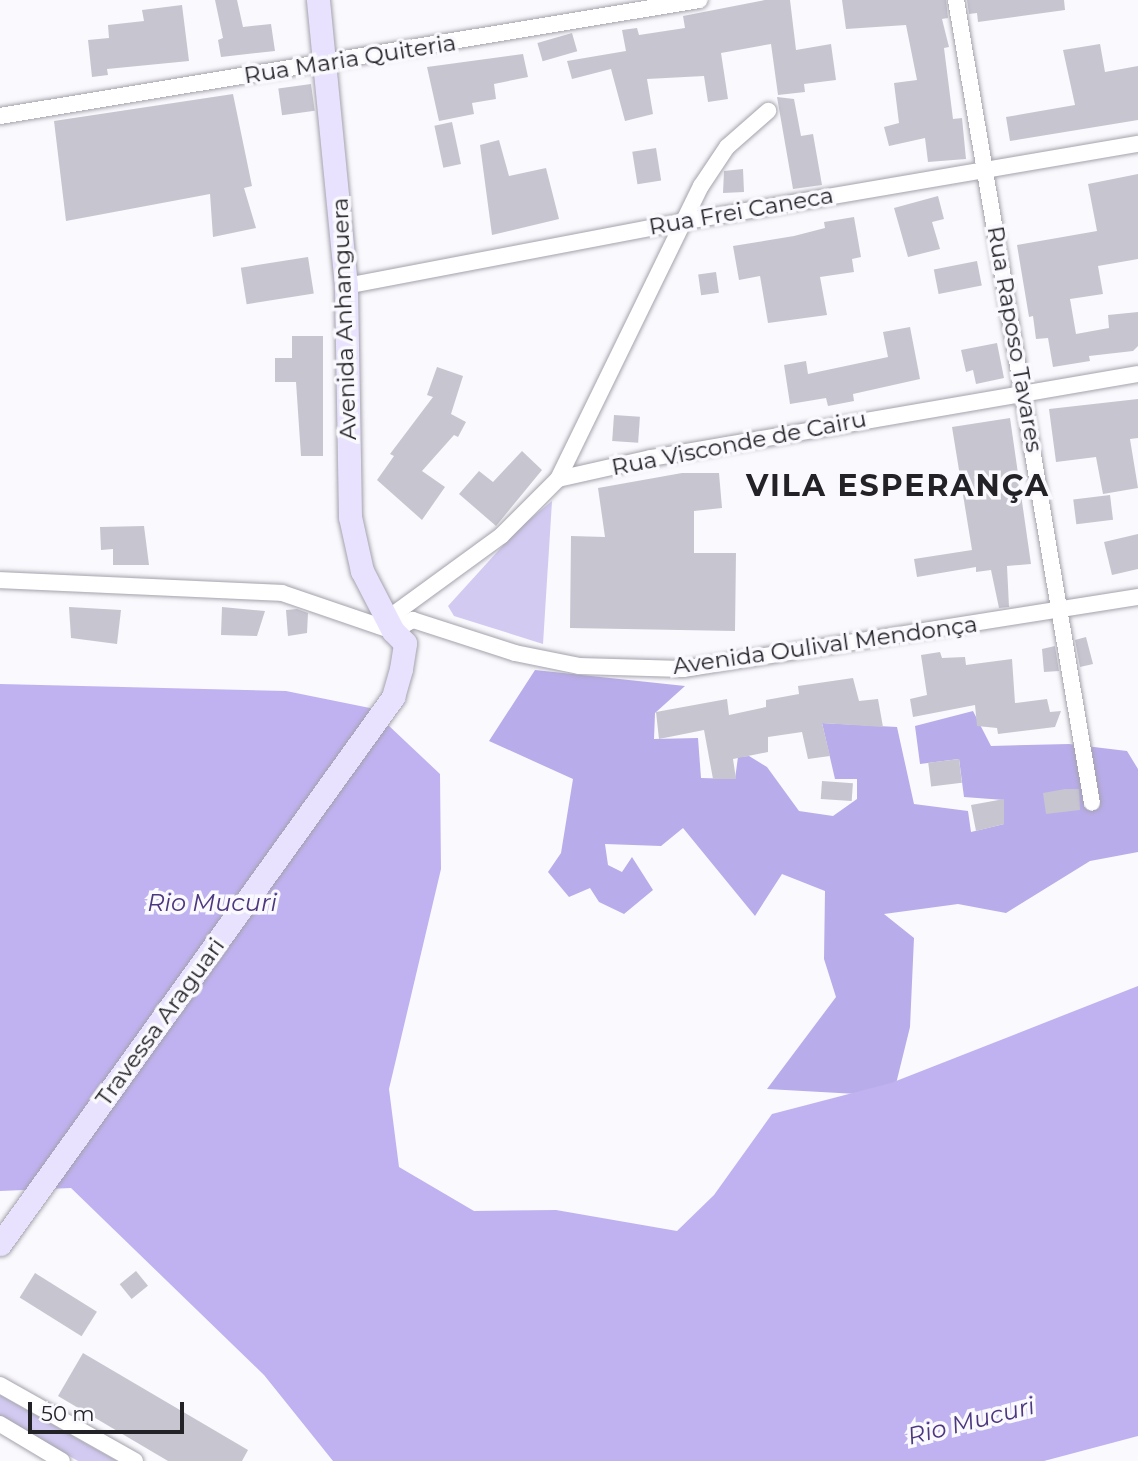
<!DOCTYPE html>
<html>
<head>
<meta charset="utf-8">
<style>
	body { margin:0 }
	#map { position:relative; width:1138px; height:1461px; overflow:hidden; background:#faf9fd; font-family:Montserrat,sans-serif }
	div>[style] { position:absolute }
	.green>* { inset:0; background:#d2caf1 }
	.forest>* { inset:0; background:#b9acea }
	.water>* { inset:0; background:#c0b2f1 }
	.building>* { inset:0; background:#c7c5d0; transform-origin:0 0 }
	.roads { filter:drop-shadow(0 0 2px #a4a2ac) drop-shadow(0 0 2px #a4a2ac) }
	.street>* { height:16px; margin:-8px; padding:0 8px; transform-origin:8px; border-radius:8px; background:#fff }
	.secondary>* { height:23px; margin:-11.5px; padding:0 11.5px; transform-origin:11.5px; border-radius:11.5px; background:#e8e2fe }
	span { translate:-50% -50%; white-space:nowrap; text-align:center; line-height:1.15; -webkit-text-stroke:7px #faf9fd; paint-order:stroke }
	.street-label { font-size:23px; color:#232226 }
	.water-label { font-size:24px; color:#4d3780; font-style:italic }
	.district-label { font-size:30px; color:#232226; font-weight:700; letter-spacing:2px }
	.scale { position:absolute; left:28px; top:1402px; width:156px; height:32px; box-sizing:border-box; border:4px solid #232226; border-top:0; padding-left:9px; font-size:21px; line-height:24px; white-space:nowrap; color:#232226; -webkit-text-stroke:5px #faf9fd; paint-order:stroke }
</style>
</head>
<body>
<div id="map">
	<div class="green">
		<div style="clip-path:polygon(552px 501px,543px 644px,454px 616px,448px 606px,518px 529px)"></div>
		<div style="clip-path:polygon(0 1395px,117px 1461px,78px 1461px,0 1417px)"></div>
	</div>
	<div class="forest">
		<div style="clip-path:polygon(535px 670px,685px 686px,655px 713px,654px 739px,698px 738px,701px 778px,735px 779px,738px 757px,749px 756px,767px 767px,799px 811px,833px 816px,857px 799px,857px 779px,835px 779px,822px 723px,897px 727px,914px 804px,968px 811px,971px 832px,1004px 824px,1004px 800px,964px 797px,959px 759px,920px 764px,915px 726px,973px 711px,991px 746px,1069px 744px,1127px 751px,1138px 769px,1138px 852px,1090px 861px,1006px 913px,958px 904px,884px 914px,914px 938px,910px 1027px,893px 1096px,767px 1089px,836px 997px,824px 959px,825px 891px,782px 874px,755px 916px,683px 828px,661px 846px,605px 844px,608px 865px,622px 872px,632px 857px,653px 890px,624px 914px,599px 902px,590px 888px,569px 897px,548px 872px,561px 853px,573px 779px,489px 741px)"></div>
	</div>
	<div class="water">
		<div style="clip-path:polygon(0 684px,286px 691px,370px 708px,440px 774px,441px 869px,389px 1089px,399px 1167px,474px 1211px,556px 1210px,677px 1231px,714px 1195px,772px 1114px,891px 1083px,1138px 986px,1138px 1436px,1044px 1461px,333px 1461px,264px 1375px,71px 1188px,0 1191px)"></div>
	</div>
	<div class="building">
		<div style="clip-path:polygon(215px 0,237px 0,243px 27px,271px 24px,275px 51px,221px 57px,218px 40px,223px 38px)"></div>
		<div style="clip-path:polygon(765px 0,790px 0,796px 50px,831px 44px,836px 80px,804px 84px,805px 92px,778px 95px,771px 44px,721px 53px,728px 99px,708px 102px,704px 76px,647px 79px,653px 114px,625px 121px,611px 69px,572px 79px,567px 61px,626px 51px,622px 30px,637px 28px,639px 35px,685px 28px,683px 16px)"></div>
		<div style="clip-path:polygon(842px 0,946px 0,948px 18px,942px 19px,949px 47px,944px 48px,953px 119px,962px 118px,966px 159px,928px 162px,925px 138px,889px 146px,884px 127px,899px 123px,894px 83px,917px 80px,906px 25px,846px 29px)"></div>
		<div style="clip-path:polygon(967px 0,1064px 0,1065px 10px,978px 22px,977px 13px,969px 14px)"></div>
		<div style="clip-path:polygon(182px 5px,189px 61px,107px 69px,108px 75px,92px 77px,88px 40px,109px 38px,108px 25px,144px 21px,142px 10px)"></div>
		<div style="left:572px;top:33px;width:19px;height:36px;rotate:74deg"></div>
		<div style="clip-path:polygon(1100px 44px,1105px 72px,1138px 66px,1138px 120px,1010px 141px,1006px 117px,1075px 105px,1063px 50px)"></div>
		<div style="clip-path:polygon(523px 54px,528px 77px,494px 84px,496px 99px,472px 103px,474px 114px,439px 121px,427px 67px)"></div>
		<div style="left:311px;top:84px;width:27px;height:33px;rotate:82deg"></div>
		<div style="clip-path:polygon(233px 94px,252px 186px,244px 188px,256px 228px,213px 237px,210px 194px,66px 221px,54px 121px)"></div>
		<div style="clip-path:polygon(777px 97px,794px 99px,801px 136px,813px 134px,822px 185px,793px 189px)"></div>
		<div style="left:452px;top:122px;width:43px;height:18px;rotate:78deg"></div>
		<div style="clip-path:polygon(499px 140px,509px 176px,546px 168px,559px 219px,492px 235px,480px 145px)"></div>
		<div style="left:656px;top:148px;width:33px;height:24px;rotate:81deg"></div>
		<div style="clip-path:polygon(743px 169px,744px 192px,723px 193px,724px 171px)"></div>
		<div style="clip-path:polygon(1138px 174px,1138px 259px,1098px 266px,1103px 294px,1070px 299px,1076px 334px,1109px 328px,1108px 315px,1138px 312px,1138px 346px,1133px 351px,1089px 356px,1090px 361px,1053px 367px,1048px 338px,1036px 339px,1033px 316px,1029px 317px,1017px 245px,1097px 231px,1088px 184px)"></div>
		<div style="clip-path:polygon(938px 196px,944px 219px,932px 222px,940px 249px,908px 257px,894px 208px)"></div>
		<div style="clip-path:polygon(854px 217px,861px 257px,852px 259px,854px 272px,820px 277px,827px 315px,768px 323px,760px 276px,739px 280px,733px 246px,794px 236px,825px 228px,824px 222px)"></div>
		<div style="left:308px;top:257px;width:37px;height:68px;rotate:81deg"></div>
		<div style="left:977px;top:261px;width:25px;height:44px;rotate:79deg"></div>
		<div style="left:716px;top:272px;width:21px;height:18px;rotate:82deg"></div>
		<div style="clip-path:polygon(910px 327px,920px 379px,853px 394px,854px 401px,828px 406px,826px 398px,790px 404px,784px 365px,806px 361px,808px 374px,888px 357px,883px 332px)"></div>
		<div style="clip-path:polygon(292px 336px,323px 336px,323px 456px,301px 456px,296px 382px,275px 382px,275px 358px,292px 358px)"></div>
		<div style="clip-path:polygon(997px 343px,1004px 378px,976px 384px,973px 370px,966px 372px,961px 350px)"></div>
		<div style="clip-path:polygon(437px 367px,463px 376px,451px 414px,466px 422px,458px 437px,454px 435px,422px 471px,445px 487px,422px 520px,377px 480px,394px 456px,390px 454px,433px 397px,427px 395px)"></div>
		<div style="clip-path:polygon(1138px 399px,1138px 438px,1130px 439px,1138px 488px,1103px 494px,1096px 457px,1056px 462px,1049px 409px)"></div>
		<div style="left:614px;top:415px;width:26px;height:26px;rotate:4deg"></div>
		<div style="clip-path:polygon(1010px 418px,1031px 564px,1007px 566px,1009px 607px,999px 608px,991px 570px,976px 572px,976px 567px,917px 577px,914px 559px,972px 550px,952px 427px)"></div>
		<div style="clip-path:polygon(522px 451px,542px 470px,496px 526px,459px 494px,479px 471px,493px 482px)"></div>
		<div style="clip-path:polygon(682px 473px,719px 473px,722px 508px,694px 511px,694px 553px,736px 553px,735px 631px,570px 628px,571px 536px,605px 537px,598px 488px)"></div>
		<div style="left:1110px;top:495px;width:25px;height:37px;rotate:83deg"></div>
		<div style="clip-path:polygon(144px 526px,149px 565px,113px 565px,113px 549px,101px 550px,100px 527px)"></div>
		<div style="clip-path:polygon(1138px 534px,1138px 569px,1112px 575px,1104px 542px)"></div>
		<div style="clip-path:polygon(69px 607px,121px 610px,117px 644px,71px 638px)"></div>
		<div style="clip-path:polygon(222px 607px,265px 611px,257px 636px,221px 635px)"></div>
		<div style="clip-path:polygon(297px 609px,308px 613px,307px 633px,288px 636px,286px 610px)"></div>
		<div style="clip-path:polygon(1086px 637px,1093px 664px,1080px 667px,1075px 640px)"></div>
		<div style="clip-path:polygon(1055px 646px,1059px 671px,1044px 672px,1042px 649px)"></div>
		<div style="clip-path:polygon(940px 652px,942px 658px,965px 657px,966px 665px,1012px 659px,1015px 703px,1047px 699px,1050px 712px,1061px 711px,1055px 727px,998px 734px,997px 728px,977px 726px,975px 705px,913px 717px,910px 699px,927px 695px,921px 655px)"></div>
		<div style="clip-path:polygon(853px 678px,859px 701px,878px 699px,883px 727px,822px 723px,830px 756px,808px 759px,802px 732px,768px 737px,768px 752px,733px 759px,736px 779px,713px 779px,704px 730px,659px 739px,656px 712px,727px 699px,729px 715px,766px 707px,766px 700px,799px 694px,798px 686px)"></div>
		<div style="left:959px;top:759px;width:24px;height:31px;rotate:83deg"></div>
		<div style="left:822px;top:781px;width:31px;height:18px;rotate:4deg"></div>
		<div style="clip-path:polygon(1065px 789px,1079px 789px,1080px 810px,1046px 814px,1043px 793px)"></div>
		<div style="clip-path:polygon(1004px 799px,1004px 824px,976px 831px,971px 805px)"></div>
		<div style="left:136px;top:1271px;width:19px;height:21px;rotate:51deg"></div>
		<div style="left:35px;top:1273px;width:73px;height:29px;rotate:32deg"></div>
		<div style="clip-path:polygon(83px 1353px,248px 1450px,242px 1461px,168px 1461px,58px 1396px)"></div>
	</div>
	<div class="roads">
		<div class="street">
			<div style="left:956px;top:0;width:814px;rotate:80.39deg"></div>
			<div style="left:0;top:116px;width:709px;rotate:-9.42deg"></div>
			<div style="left:346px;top:286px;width:341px;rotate:-10.8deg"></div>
			<div style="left:681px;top:222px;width:464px;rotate:-9.7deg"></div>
			<div style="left:558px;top:479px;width:326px;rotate:-64deg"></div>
			<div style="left:701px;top:186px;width:47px;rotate:-56.3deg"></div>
			<div style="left:727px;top:147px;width:55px;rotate:-41.3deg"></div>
			<div style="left:0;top:580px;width:282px;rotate:2.6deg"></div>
			<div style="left:282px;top:593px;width:117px;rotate:18.9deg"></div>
			<div style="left:393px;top:631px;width:23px;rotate:-29deg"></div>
			<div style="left:413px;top:620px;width:107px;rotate:17.9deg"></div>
			<div style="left:515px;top:653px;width:65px;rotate:11.5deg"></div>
			<div style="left:579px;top:666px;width:104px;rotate:1.7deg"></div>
			<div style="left:683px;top:669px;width:461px;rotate:-9deg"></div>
			<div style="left:387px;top:619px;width:141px;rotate:-36.1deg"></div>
			<div style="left:501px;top:536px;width:81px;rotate:-45deg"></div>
			<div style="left:558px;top:479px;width:95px;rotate:-12.7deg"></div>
			<div style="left:651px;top:458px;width:494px;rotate:-9.8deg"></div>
			<div style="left:0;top:1385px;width:155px;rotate:29.4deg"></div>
			<div style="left:0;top:1424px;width:72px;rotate:30.8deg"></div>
		</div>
		<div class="secondary">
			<div style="left:0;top:1244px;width:674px;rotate:-54.3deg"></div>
			<div style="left:393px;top:697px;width:29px;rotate:-74deg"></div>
			<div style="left:401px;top:669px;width:26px;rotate:-81deg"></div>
			<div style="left:405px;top:643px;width:17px;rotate:-135deg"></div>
			<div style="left:393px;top:631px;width:68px;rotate:-117.3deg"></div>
			<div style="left:362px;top:571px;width:55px;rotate:-102.5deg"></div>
			<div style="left:350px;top:517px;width:231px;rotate:-91deg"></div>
			<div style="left:346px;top:286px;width:287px;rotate:-95.6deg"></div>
		</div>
	</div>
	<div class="street-label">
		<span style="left:350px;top:59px;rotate:-9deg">Rua Maria Quiteria</span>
		<span style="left:741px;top:211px;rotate:-10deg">Rua Frei Caneca</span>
		<span style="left:344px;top:319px;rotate:-92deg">Avenida Anhanguera</span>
		<span style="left:1015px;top:339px;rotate:80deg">Rua Raposo Tavares</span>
		<span style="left:739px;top:443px;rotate:-11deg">Rua Visconde de Cairu</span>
		<span style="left:825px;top:645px;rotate:-8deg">Avenida Oulival Mendonça</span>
		<span style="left:160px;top:1022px;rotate:-54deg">Travessa Araguari</span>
	</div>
	<div class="water-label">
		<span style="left:212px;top:903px">Rio Mucuri</span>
		<span style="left:971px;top:1421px;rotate:-14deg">Rio Mucuri</span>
	</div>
	<div class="district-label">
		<span style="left:898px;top:486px">VILA ESPERANÇA</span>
	</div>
	<div class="scale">50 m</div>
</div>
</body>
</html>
